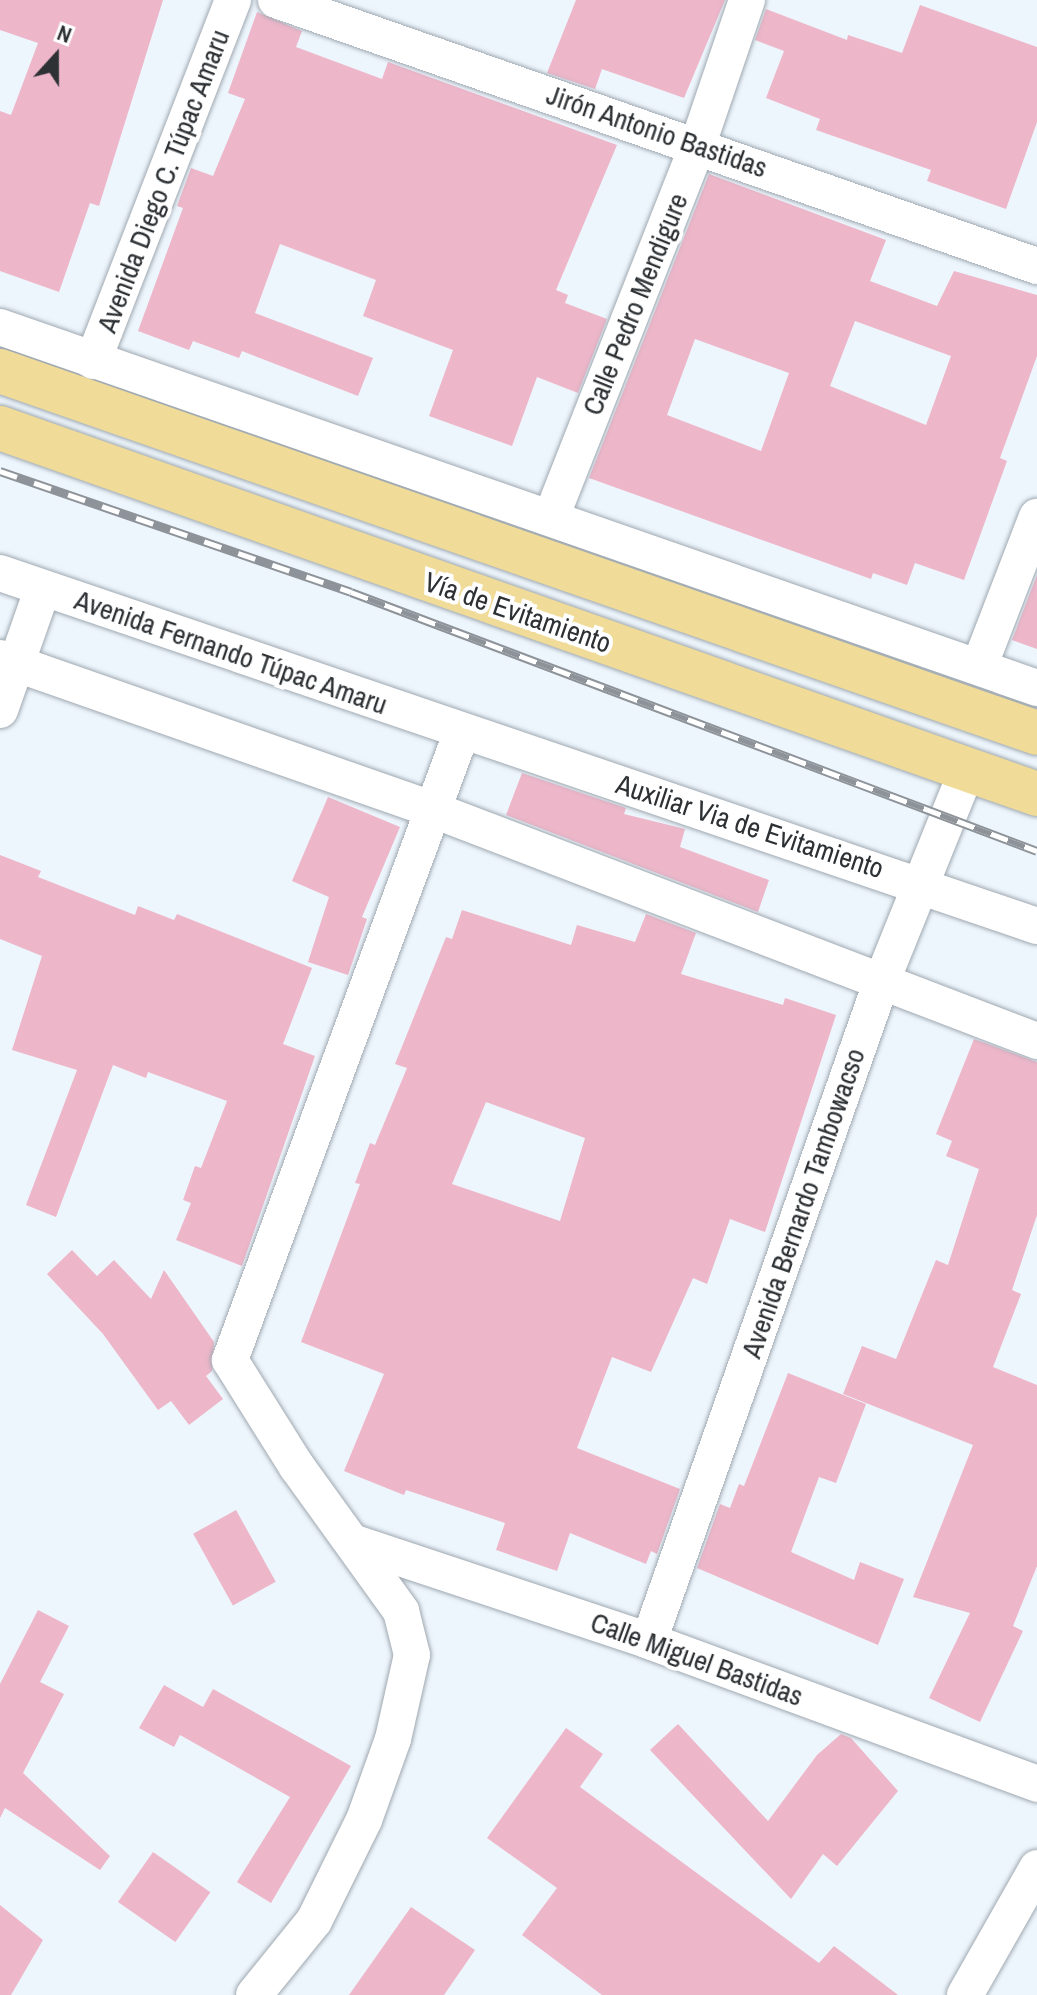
<!DOCTYPE html>
<html>
<head>
<meta charset="utf-8">
<style>
	body { margin:0 }
	#map { position:relative; width:1037px; height:1995px; overflow:hidden; background:#eef6fd; font-family:"Archivo Narrow",sans-serif }
	div>[style] { position:absolute }
	.building>* { inset:0; background:#edb6c9; transform-origin:0 0 }
	.roads { filter:drop-shadow(0 0 2px #9fa8b0) drop-shadow(0 0 2px #9fa8b0) }
	.minor>* { height:36px; margin:-18px; padding:0 18px; transform-origin:18px; border-radius:18px; background:#fff }
	.trunk>* { height:44px; margin:-22px; padding:0 22px; transform-origin:22px; border-radius:22px; background:#f0dc98 }
	.rail>* { height:9px; margin-top:-4.5px; transform-origin:0; background:repeating-linear-gradient(90deg,#fff 0 18px,#8d9398 0 36px); box-sizing:border-box; border-block:2px solid #8d9398 }
	span { translate:-50% -50%; white-space:nowrap; text-align:center; line-height:1.15; -webkit-text-stroke:8px #fff; paint-order:stroke }
	.street-label { font-size:28px; color:#2d3134 }
	.north { position:absolute; left:16px; top:16px; width:80px; height:80px; -webkit-text-stroke:6px #fff; paint-order:stroke; rotate:21deg; font-size:22px; font-weight:700; line-height:32px; text-align:center; color:#2d3134 }
	.north::after { content:''; display:block; margin:auto; width:28px; height:36px; background:#2d3134; clip-path:polygon(50% 0,100% 100%,50% 72%,0 100%) }
</style>
</head>
<body>
<div id="map">
	<div class="building">
		<div style="clip-path:polygon(0 0,163px 0,99px 206px,90px 203px,59px 292px,0 271px,0 111px,11px 115px,38px 43px,0 30px)"></div>
		<div style="clip-path:polygon(576px 0,725px 0,684px 98px,602px 69px,595px 89px,547px 73px)"></div>
		<div style="clip-path:polygon(920px 5px,1037px 47px,1037px 122px,1006px 209px,927px 181px,931px 170px,816px 130px,820px 119px,766px 98px,784px 51px,755px 40px,766px 9px,847px 40px,848px 35px,902px 53px)"></div>
		<div style="clip-path:polygon(257px 12px,302px 31px,296px 47px,382px 79px,388px 62px,617px 145px,556px 290px,568px 295px,565px 303px,607px 319px,578px 393px,537px 377px,512px 446px,429px 416px,453px 350px,363px 316px,376px 280px,280px 244px,255px 313px,373px 358px,358px 396px,242px 351px,239px 358px,193px 341px,189px 350px,138px 331px,183px 208px,177px 206px,191px 168px,213px 176px,245px 99px,228px 93px)"></div>
		<div style="clip-path:polygon(evenodd,709px 174px,886px 240px,870px 281px,937px 306px,954px 271px,1037px 295px,1037px 356px,1000px 458px,1007px 461px,964px 580px,915px 563px,907px 585px,873px 573px,871px 579px,589px 478px,709px 174px,855px 321px,951px 356px,926px 425px,830px 386px,855px 321px,709px 174px,695px 339px,789px 373px,761px 451px,667px 415px,695px 339px)"></div>
		<div style="clip-path:polygon(1037px 575px,1037px 649px,1012px 640px)"></div>
		<div style="clip-path:polygon(522px 773px,626px 808px,624px 814px,685px 829px,680px 847px,769px 880px,758px 912px,506px 815px)"></div>
		<div style="clip-path:polygon(328px 797px,400px 827px,362px 917px,367px 919px,348px 975px,308px 962px,329px 897px,292px 881px)"></div>
		<div style="clip-path:polygon(0 855px,41px 871px,38px 877px,135px 915px,138px 906px,174px 920px,177px 914px,312px 968px,283px 1044px,315px 1056px,242px 1266px,176px 1240px,191px 1203px,183px 1200px,195px 1166px,201px 1168px,227px 1101px,148px 1072px,146px 1078px,113px 1065px,56px 1217px,26px 1205px,77px 1070px,12px 1050px,42px 956px,0 939px)"></div>
		<div style="clip-path:polygon(evenodd,462px 910px,571px 945px,577px 925px,635px 942px,646px 914px,696px 933px,681px 974px,783px 1005px,785px 998px,836px 1015px,765px 1232px,730px 1219px,707px 1284px,693px 1278px,651px 1372px,612px 1357px,577px 1448px,680px 1489px,657px 1554px,651px 1551px,646px 1564px,570px 1533px,557px 1571px,496px 1550px,505px 1523px,406px 1490px,404px 1495px,344px 1471px,384px 1374px,301px 1342px,360px 1184px,355px 1183px,370px 1143px,375px 1145px,407px 1068px,395px 1064px,446px 937px,452px 939px,462px 910px,486px 1102px,585px 1138px,560px 1221px,452px 1184px,486px 1102px)"></div>
		<div style="clip-path:polygon(974px 1039px,1037px 1062px,1037px 1215px,1012px 1290px,1021px 1294px,993px 1367px,1037px 1385px,1037px 1566px,1013px 1626px,1023px 1631px,980px 1722px,929px 1698px,970px 1613px,913px 1597px,973px 1445px,843px 1394px,862px 1346px,896px 1359px,936px 1260px,948px 1265px,979px 1169px,946px 1156px,952px 1141px,936px 1134px)"></div>
		<div style="clip-path:polygon(72px 1250px,97px 1276px,114px 1260px,151px 1299px,164px 1270px,214px 1342px,212px 1371px,206px 1376px,223px 1399px,189px 1425px,171px 1401px,158px 1410px,103px 1334px,47px 1274px)"></div>
		<div style="clip-path:polygon(788px 1373px,866px 1404px,836px 1483px,819px 1477px,791px 1552px,854px 1580px,860px 1562px,904px 1579px,878px 1645px,697px 1568px,720px 1504px,730px 1508px,739px 1484px,744px 1486px)"></div>
		<div style="left:236px;top:1510px;width:82px;height:49px;rotate:61deg"></div>
		<div style="clip-path:polygon(38px 1610px,69px 1626px,40px 1682px,64px 1694px,23px 1773px,110px 1856px,100px 1870px,5px 1808px,0 1818px,0 1684px)"></div>
		<div style="clip-path:polygon(164px 1685px,203px 1707px,213px 1689px,351px 1766px,271px 1903px,237px 1882px,290px 1797px,180px 1735px,174px 1747px,139px 1728px)"></div>
		<div style="clip-path:polygon(678px 1724px,768px 1821px,817px 1755px,841px 1734px,851px 1738px,898px 1791px,837px 1866px,823px 1854px,791px 1899px,650px 1750px)"></div>
		<div style="clip-path:polygon(566px 1728px,603px 1754px,580px 1787px,819px 1963px,834px 1946px,898px 1995px,602px 1995px,522px 1935px,557px 1888px,487px 1838px)"></div>
		<div style="left:153px;top:1852px;width:70px;height:61px;rotate:35deg"></div>
		<div style="clip-path:polygon(0 1905px,43px 1940px,11px 1995px,0 1995px)"></div>
		<div style="clip-path:polygon(411px 1907px,475px 1950px,444px 1995px,349px 1995px)"></div>
	</div>
	<div class="roads">
		<div class="minor">
			<div style="left:276px;top:0;width:806px;rotate:19.27deg"></div>
			<div style="left:0;top:327px;width:1098px;rotate:19.19deg"></div>
			<div style="left:93px;top:361px;width:387px;rotate:-68.8deg"></div>
			<div style="left:552px;top:515px;width:399px;rotate:-68.5deg"></div>
			<div style="left:698px;top:144px;width:152px;rotate:-71.2deg"></div>
			<div style="left:0;top:573px;width:1095px;rotate:18.8deg"></div>
			<div style="left:0;top:658px;width:457px;rotate:19.3deg"></div>
			<div style="left:431px;top:809px;width:649px;rotate:20.95deg"></div>
			<div style="left:979px;top:667px;width:161px;rotate:-68.9deg"></div>
			<div style="left:0;top:710px;width:129px;rotate:-70.6deg"></div>
			<div style="left:355px;top:1543px;width:310px;rotate:18.4deg"></div>
			<div style="left:649px;top:1641px;width:414px;rotate:20.2deg"></div>
			<div style="left:649px;top:1641px;width:698px;rotate:-70.58deg"></div>
			<div style="left:881px;top:983px;width:230px;rotate:-68deg"></div>
			<div style="left:254px;top:1995px;width:95px;rotate:-51deg"></div>
			<div style="left:314px;top:1921px;width:113px;rotate:-63.7deg"></div>
			<div style="left:364px;top:1820px;width:86px;rotate:-70.3deg"></div>
			<div style="left:393px;top:1739px;width:86px;rotate:-77.3deg"></div>
			<div style="left:412px;top:1655px;width:45px;rotate:-104deg"></div>
			<div style="left:401px;top:1611px;width:178px;rotate:-125.8deg"></div>
			<div style="left:297px;top:1467px;width:126px;rotate:-122.1deg"></div>
			<div style="left:230px;top:1360px;width:670px;rotate:-69.75deg"></div>
			<div style="left:965px;top:1995px;width:146px;rotate:-60.4deg"></div>
		</div>
		<div class="trunk">
			<div style="left:0;top:371px;width:1098px;rotate:19.24deg"></div>
			<div style="left:0;top:428px;width:1100px;rotate:19.44deg"></div>
		</div>
	</div>
	<div class="rail">
		<div style="left:0;top:471px;width:371px;rotate:19deg"></div>
		<div style="left:351px;top:592px;width:733px;rotate:20.68deg"></div>
	</div>
	<div class="street-label">
		<span style="left:657px;top:131px;rotate:19deg">Jirón Antonio Bastidas</span>
		<span style="left:163px;top:181px;rotate:-69deg">Avenida Diego C. Túpac Amaru</span>
		<span style="left:635px;top:304px;rotate:-68deg">Calle Pedro Mendigure</span>
		<span style="left:518px;top:612px;rotate:19deg">Vía de Evitamiento</span>
		<span style="left:231px;top:652px;rotate:19deg">Avenida Fernando Túpac Amaru</span>
		<span style="left:750px;top:826px;rotate:18deg">Auxiliar Via de Evitamiento</span>
		<span style="left:803px;top:1203px;rotate:-71deg">Avenida Bernardo Tambowacso</span>
		<span style="left:697px;top:1659px;rotate:20deg">Calle Miguel Bastidas</span>
	</div>
	<div class="north">N</div>
</div>
</body>
</html>
